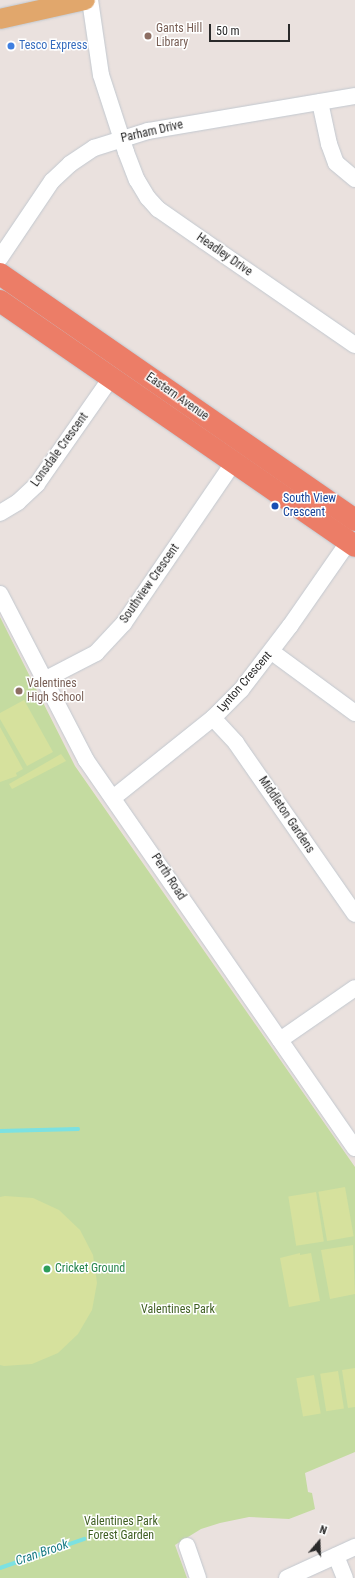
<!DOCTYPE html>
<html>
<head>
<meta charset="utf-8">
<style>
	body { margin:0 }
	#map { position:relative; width:355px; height:1578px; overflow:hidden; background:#eae1de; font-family:"Roboto Condensed",sans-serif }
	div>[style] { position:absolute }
	.green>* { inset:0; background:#c4dba0 }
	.pitch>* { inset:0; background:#d6e19d; transform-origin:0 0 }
	.stream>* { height:3.5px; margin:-1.75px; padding:0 1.75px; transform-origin:1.75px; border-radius:1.75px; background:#7ce1e1 }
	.roads { filter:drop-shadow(0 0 1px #c2c8cf) drop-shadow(0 0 1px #c2c8cf) }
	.minor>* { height:16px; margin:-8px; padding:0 8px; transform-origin:8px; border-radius:8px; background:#fff }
	.major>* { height:20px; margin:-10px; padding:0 10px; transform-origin:10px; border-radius:10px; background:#e1a76c }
	.highway>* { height:22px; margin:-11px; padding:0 11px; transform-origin:11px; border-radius:11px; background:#ec7d67 }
	.dots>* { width:11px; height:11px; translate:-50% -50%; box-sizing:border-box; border:2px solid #fff; border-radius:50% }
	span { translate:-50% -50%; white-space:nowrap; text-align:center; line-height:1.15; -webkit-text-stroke:3px #fff; paint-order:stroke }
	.education-label { font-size:12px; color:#785e54 }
	.left { translate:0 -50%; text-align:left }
	.shop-label { font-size:12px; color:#366cbe }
	.street-label { font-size:12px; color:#2a2a2a }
	.transit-label { font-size:12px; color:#164399 }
	.leisure-label { font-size:12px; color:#27864d }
	.park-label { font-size:12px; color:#3f5f22 }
	.water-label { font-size:13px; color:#1b7d86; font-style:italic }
	.north { position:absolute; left:299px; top:1522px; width:40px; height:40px; -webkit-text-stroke:3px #fff; paint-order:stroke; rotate:19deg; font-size:11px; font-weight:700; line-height:16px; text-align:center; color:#2a2a2a }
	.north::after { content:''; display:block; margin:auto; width:14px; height:18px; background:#2a2a2a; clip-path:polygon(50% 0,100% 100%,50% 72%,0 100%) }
	.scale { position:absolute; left:209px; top:24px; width:81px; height:18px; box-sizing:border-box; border:2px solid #2a2a2a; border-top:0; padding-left:5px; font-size:12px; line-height:14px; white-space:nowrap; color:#2a2a2a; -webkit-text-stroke:3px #fff; paint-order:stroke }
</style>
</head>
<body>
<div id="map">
	<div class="green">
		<div style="clip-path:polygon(0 617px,75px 766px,355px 1167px,355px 1452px,305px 1473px,308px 1492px,312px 1493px,315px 1509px,289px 1519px,249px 1517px,220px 1523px,201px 1529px,175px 1545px,187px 1578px,0 1578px)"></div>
	</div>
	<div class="pitch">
		<div style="clip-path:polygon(24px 700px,53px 752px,27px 766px,0 719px,0 713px)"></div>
		<div style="clip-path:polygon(0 727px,23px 769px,16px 773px,17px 776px,0 782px)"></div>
		<div style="clip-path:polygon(61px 754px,66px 761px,12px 789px,9px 784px)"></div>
		<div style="left:345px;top:1187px;width:50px;height:27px;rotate:80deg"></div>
		<div style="left:316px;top:1192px;width:50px;height:28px;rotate:81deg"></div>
		<div style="clip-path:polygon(5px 1196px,33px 1198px,59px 1210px,80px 1230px,93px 1255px,97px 1283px,92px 1310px,78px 1334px,58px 1353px,32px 1364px,4px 1366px,0 1365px,0 1197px)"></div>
		<div style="clip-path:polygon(353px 1245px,355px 1294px,330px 1299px,321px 1250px)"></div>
		<div style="clip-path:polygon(300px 1253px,300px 1255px,311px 1253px,320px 1301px,289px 1307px,280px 1258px)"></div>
		<div style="clip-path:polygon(355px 1368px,355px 1407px,348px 1408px,342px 1370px)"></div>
		<div style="left:338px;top:1371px;width:38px;height:18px;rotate:81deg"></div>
		<div style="left:314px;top:1375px;width:39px;height:18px;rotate:80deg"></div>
	</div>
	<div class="stream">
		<div style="left:0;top:1131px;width:78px;rotate:-1.5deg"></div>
		<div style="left:0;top:1568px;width:89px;rotate:-19deg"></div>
	</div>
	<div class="roads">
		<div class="minor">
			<div style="left:90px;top:0;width:76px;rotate:81.7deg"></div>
			<div style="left:101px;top:75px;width:81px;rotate:72deg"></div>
			<div style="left:126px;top:152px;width:30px;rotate:69deg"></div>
			<div style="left:137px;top:180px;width:21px;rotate:59deg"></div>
			<div style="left:148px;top:198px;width:15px;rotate:48deg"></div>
			<div style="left:158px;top:209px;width:56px;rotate:34.8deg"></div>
			<div style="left:204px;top:241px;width:183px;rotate:34.6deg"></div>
			<div style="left:320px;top:102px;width:43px;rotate:77.9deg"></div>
			<div style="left:329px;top:144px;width:20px;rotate:70deg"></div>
			<div style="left:336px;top:163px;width:25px;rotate:40deg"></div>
			<div style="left:0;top:258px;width:93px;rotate:-56deg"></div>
			<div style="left:52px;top:181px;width:25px;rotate:-43deg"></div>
			<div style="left:70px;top:164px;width:29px;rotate:-34deg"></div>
			<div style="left:94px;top:148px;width:57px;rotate:-17.5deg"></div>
			<div style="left:148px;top:131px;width:210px;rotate:-9.6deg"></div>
			<div style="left:0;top:513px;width:21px;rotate:-31deg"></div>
			<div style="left:18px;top:502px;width:26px;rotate:-43deg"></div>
			<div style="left:37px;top:484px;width:129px;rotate:-55.1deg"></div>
			<div style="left:0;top:594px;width:187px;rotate:62.6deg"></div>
			<div style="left:86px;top:760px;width:472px;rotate:55.3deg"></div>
			<div style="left:272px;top:652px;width:103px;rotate:36.3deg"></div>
			<div style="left:44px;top:680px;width:59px;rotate:-27.4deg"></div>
			<div style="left:96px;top:653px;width:41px;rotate:-47deg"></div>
			<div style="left:124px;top:623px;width:194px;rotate:-55.7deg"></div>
			<div style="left:213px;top:718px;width:34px;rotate:47deg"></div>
			<div style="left:236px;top:743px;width:208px;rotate:55.2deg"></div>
			<div style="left:113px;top:798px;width:128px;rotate:-38.7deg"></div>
			<div style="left:213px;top:718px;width:40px;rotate:-45deg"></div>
			<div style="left:241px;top:690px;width:81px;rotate:-52.6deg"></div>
			<div style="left:290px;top:626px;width:103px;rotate:-55.2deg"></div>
			<div style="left:280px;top:1040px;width:91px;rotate:-34.7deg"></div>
			<div style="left:187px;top:1546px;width:34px;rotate:71deg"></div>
			<div style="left:336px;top:1556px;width:24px;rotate:68deg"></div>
			<div style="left:287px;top:1578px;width:75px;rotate:-24.5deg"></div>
		</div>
		<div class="major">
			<div style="left:0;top:19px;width:87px;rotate:-12.6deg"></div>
		</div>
		<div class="highway">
			<div style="left:0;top:274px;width:432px;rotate:34.7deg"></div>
			<div style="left:0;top:301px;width:431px;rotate:34.6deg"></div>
		</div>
	</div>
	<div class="dots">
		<div style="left:148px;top:36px;background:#8d6e63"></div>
		<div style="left:11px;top:46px;background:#3f7fe0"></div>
		<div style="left:275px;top:506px;background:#1a4fb4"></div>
		<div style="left:19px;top:691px;background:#8d6e63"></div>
		<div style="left:47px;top:1269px;background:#2e9e5b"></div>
	</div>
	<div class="education-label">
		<span class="left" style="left:156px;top:36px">Gants Hill<br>Library</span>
		<span class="left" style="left:27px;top:691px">Valentines<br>High School</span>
	</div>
	<div class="shop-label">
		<span class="left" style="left:19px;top:46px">Tesco Express</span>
	</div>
	<div class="street-label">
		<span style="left:152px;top:132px;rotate:-13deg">Parham Drive</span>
		<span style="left:224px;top:255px;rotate:35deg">Headley Drive</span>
		<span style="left:177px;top:397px;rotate:35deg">Eastern Avenue</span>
		<span style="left:60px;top:450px;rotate:-54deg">Lonsdale Crescent</span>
		<span style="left:150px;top:584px;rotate:-55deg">Southview Crescent</span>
		<span style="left:245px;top:682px;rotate:-49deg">Lynton Crescent</span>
		<span style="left:286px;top:815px;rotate:56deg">Middleton Gardens</span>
		<span style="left:168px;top:877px;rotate:57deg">Perth Road</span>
	</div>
	<div class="transit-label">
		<span class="left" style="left:283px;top:506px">South View<br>Crescent</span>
	</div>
	<div class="leisure-label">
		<span class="left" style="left:55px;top:1269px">Cricket Ground</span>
	</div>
	<div class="park-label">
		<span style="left:178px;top:1310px">Valentines Park</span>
		<span style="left:121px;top:1529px">Valentines Park<br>Forest Garden</span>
	</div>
	<div class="water-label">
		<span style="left:42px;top:1553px;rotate:-19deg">Cran Brook</span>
	</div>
	<div class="north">N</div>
	<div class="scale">50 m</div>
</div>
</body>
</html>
